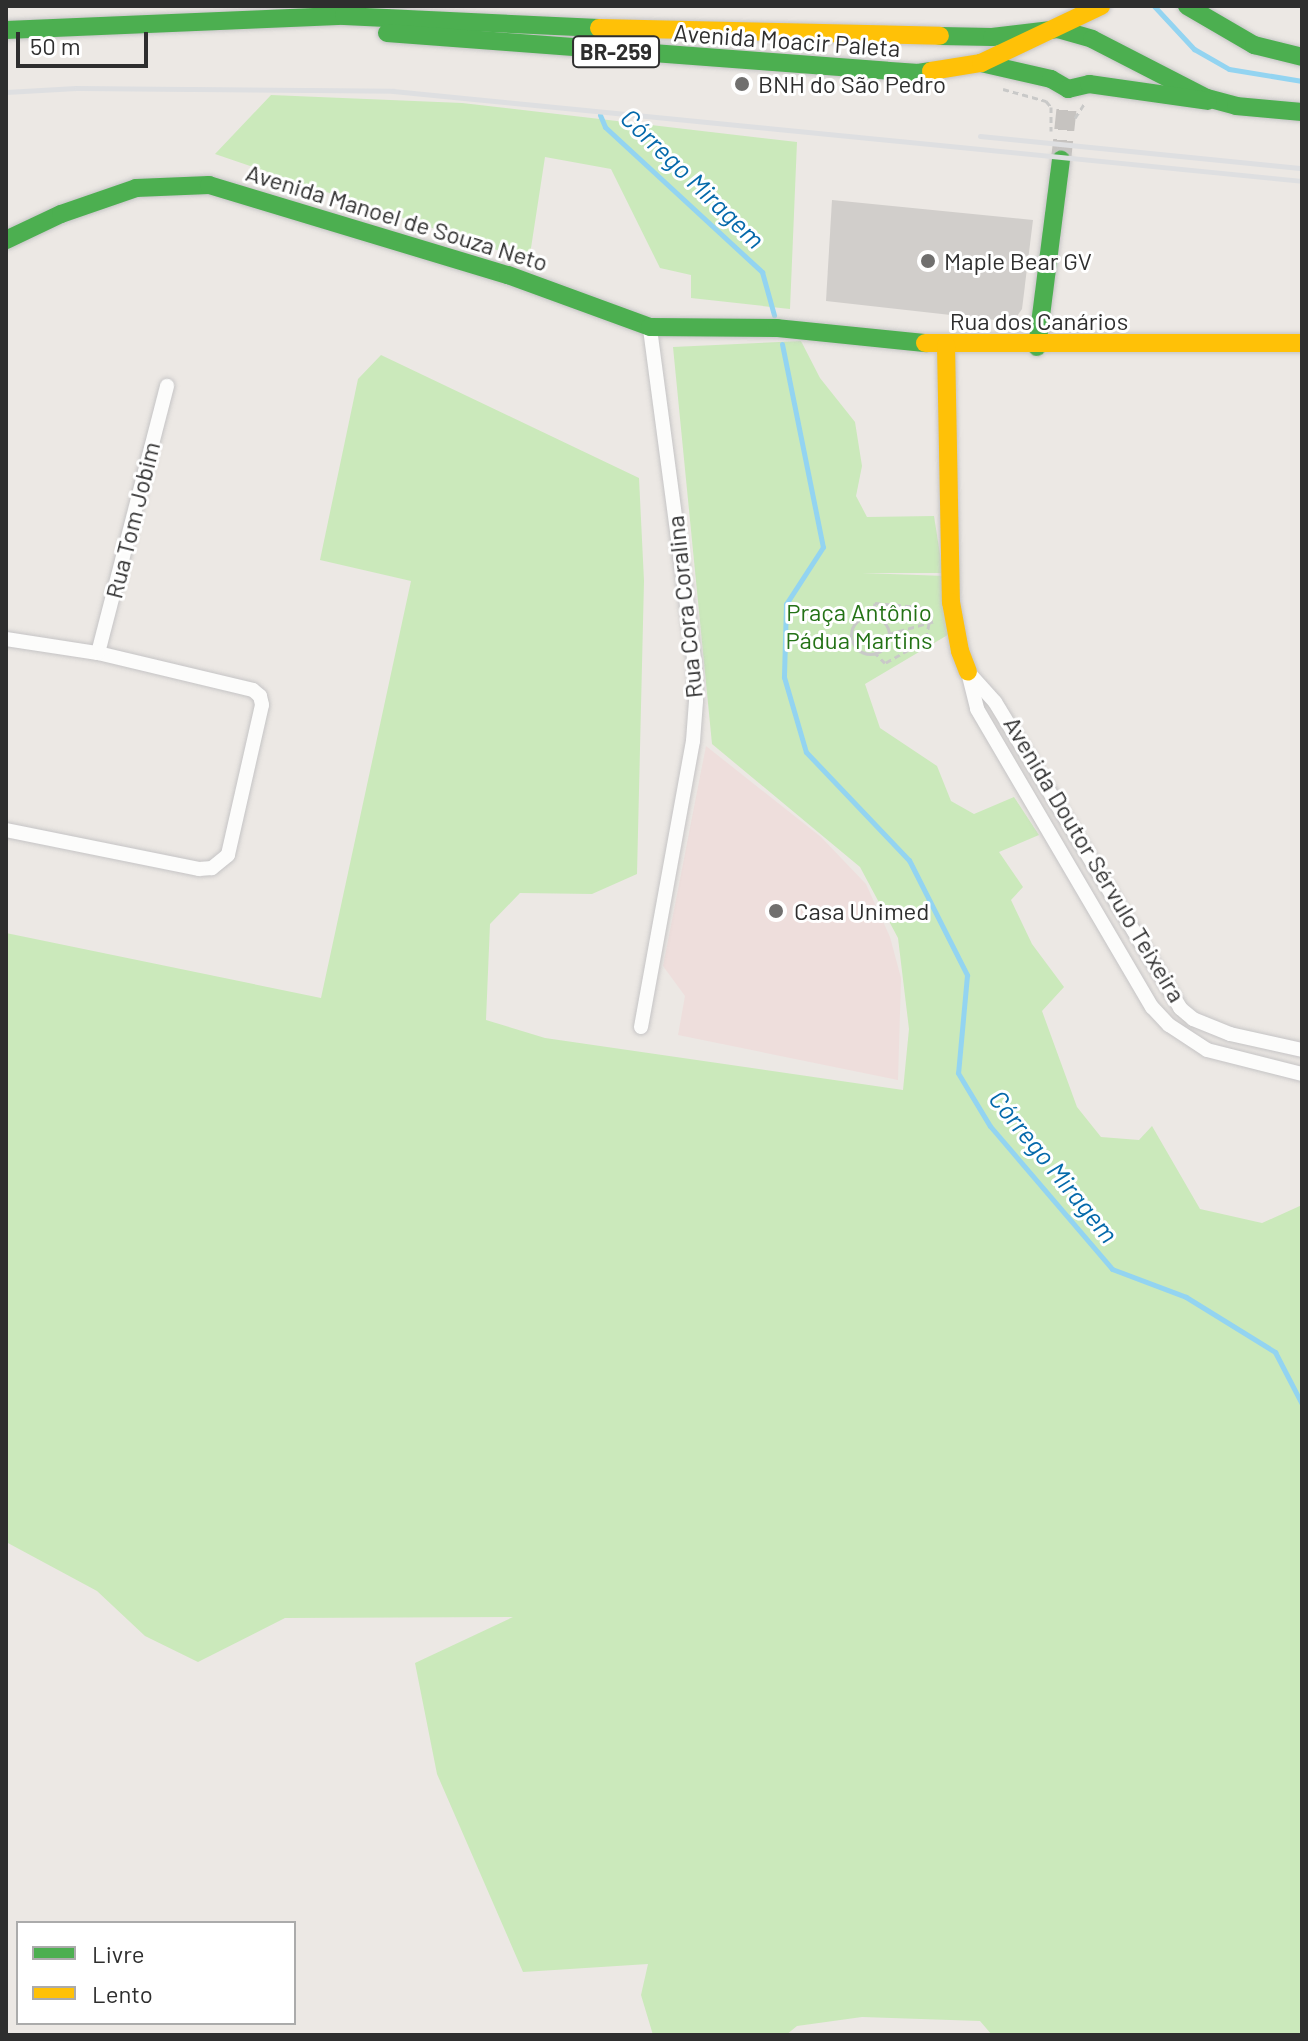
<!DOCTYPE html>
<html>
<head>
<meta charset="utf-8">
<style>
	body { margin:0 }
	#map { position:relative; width:1308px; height:2041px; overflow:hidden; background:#ece8e4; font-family:Barlow,sans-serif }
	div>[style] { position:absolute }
	.medical>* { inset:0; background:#eededc }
	.green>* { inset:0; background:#cbe9bb }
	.stream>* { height:5px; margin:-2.5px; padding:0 2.5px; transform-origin:2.5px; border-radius:2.5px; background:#93d4f1 }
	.building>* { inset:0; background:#d1cecb }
	.secondary-tunnel>* { height:20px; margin-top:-10px; transform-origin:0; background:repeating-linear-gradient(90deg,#c6c3c0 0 20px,transparent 0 30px) }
	.path>* { height:3px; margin-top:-1.5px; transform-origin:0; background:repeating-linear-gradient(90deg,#c9c9c8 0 6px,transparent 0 10px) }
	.path>.ring { margin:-1.5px; padding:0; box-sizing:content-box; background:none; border:3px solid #c9c9c8; border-radius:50% }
	.roads { filter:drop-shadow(0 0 2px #c5c4c5) drop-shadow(0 0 2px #c5c4c5) }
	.street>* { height:14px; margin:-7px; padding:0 7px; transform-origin:7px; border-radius:7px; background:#fcfcfb }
	.fast>* { height:18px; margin:-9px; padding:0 9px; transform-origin:9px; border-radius:9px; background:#4caf50 }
	.slow>* { height:18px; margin:-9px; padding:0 9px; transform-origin:9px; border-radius:9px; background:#ffc107 }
	.rail>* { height:5px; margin:-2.5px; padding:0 2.5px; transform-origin:2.5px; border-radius:2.5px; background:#dedfe1 }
	.dots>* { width:22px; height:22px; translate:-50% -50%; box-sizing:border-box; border:4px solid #fff; border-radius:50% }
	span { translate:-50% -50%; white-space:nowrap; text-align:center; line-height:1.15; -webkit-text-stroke:6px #fff; paint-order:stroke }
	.shield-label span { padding:2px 6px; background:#fff; border:2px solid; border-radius:6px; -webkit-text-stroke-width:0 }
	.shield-label { font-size:22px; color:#2e2e2e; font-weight:700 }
	.street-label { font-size:24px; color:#2e2e2e }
	.poi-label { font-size:24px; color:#2e2e2e }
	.left { translate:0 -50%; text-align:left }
	.park-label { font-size:24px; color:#247216 }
	.water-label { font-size:26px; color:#0469ab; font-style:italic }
	.frame { position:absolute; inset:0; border:8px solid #2e2e2e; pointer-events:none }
	.legend { position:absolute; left:16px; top:1921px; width:280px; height:104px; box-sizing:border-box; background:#fff; border:2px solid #ababab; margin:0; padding:10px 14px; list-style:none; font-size:24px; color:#2e2e2e }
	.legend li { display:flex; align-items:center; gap:16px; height:40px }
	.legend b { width:40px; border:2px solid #ababab }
	.scale { position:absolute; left:16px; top:32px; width:132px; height:36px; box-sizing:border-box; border:4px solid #2e2e2e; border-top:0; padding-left:10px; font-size:24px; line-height:28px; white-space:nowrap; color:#2e2e2e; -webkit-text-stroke:6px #fff; paint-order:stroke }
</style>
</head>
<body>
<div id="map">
	<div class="medical">
		<div style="clip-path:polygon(706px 746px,821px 837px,866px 884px,890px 937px,901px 978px,898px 1080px,678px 1035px,685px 996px,663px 966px)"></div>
	</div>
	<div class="green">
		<div style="clip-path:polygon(271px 95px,462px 103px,797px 142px,790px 309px,691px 298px,691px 275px,660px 268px,611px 169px,545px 157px,529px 261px,215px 154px)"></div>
		<div style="clip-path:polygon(801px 341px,820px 378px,855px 422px,862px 466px,856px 496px,867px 517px,934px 516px,943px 573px,862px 573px,945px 576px,951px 633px,865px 684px,880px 728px,937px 766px,951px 801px,974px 814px,1014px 797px,1039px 835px,999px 852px,1023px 887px,1011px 900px,1032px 944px,1064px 987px,1042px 1011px,1077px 1107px,1101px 1137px,1139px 1140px,1152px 1126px,1200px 1209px,1262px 1223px,1302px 1205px,1302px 2035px,992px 2035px,980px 2021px,862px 2017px,797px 2026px,786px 2035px,653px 2035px,641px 1995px,648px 1964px,523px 1972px,437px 1774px,415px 1663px,513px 1617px,285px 1618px,198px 1662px,145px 1636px,97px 1591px,6px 1542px,6px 933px,321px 998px,411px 581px,320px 560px,358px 379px,381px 355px,639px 478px,644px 581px,637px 874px,592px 894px,520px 893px,490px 924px,486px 1020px,545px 1038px,903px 1090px,909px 1029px,898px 938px,860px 867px,712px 744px,673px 347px)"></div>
	</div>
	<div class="stream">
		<div style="left:1154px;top:6px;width:59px;rotate:47.1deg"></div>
		<div style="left:1194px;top:49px;width:40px;rotate:29.7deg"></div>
		<div style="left:1229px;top:69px;width:74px;rotate:9.3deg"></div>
		<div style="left:600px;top:115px;width:13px;rotate:67deg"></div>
		<div style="left:605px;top:127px;width:214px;rotate:42.7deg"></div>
		<div style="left:762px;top:272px;width:45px;rotate:74.4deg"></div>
		<div style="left:782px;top:344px;width:207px;rotate:78.6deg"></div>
		<div style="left:823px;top:547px;width:68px;rotate:123deg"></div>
		<div style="left:786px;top:604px;width:73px;rotate:91.6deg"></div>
		<div style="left:784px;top:677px;width:78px;rotate:73.7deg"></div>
		<div style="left:806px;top:752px;width:149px;rotate:46.4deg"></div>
		<div style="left:909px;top:860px;width:129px;rotate:63.2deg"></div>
		<div style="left:967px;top:975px;width:98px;rotate:95.2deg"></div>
		<div style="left:958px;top:1073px;width:62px;rotate:58.9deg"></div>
		<div style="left:990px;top:1126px;width:188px;rotate:49.5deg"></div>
		<div style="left:1112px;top:1269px;width:79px;rotate:20.7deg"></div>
		<div style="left:1186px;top:1297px;width:105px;rotate:31.7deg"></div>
		<div style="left:1275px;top:1352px;width:59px;rotate:62.6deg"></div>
	</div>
	<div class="building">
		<div style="clip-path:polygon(832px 200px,1033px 220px,1022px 309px,1013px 322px,826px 301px)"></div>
	</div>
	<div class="secondary-tunnel">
		<div style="left:1061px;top:160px;width:55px;rotate:-83.8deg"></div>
	</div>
	<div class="path">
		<div style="left:1003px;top:89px;width:45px;rotate:15.6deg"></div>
		<div style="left:1046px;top:101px;width:8px;rotate:50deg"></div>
		<div style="left:1051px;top:107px;width:24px;rotate:90deg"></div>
		<div style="left:1075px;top:118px;width:17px;rotate:-57deg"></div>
		<div class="ring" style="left:851px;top:616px;width:35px;height:35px"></div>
		<div style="left:873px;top:617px;width:14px;rotate:-82deg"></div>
		<div style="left:875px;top:603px;width:44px;rotate:5.2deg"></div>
		<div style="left:919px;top:607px;width:8px;rotate:30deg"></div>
		<div style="left:926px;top:611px;width:12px;rotate:76deg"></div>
		<div style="left:929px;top:623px;width:17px;rotate:100deg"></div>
		<div style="left:926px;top:640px;width:47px;rotate:150.7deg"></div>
		<div style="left:885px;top:663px;width:13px;rotate:-135deg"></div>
		<div style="left:889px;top:634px;width:48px;rotate:-15.8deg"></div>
	</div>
	<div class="roads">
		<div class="street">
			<div style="left:6px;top:639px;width:93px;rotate:8.7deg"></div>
			<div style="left:98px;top:653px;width:159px;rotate:13.4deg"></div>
			<div style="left:253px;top:690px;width:9px;rotate:41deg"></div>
			<div style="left:260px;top:696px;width:9px;rotate:77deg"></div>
			<div style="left:262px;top:705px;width:154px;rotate:102.8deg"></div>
			<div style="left:228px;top:855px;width:21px;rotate:141deg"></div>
			<div style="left:212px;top:868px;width:13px;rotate:176deg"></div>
			<div style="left:199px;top:869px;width:197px;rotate:-168.6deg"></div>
			<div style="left:98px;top:653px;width:276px;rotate:-75.5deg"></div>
			<div style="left:968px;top:672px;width:38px;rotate:76deg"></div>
			<div style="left:977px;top:709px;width:346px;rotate:59.6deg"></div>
			<div style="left:1152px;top:1007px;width:25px;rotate:47deg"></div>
			<div style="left:1169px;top:1025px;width:45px;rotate:33.3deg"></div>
			<div style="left:1207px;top:1050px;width:98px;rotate:14.2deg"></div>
			<div style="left:968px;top:672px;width:40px;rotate:48deg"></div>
			<div style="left:995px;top:702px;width:358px;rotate:58.8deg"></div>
			<div style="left:1180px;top:1008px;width:17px;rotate:40deg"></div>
			<div style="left:1193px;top:1019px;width:40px;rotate:22deg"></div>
			<div style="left:1230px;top:1034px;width:74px;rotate:12.5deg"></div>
			<div style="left:641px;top:1027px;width:291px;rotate:-79.7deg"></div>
			<div style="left:693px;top:741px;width:40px;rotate:-85.7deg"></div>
			<div style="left:696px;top:701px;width:35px;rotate:-92deg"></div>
			<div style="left:695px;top:666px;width:342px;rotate:-97.6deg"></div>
		</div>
		<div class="fast">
			<div style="left:1187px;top:6px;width:78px;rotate:30.2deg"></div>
			<div style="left:1254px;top:45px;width:49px;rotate:14deg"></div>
			<div style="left:6px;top:30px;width:338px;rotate:-2.4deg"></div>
			<div style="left:344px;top:16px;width:255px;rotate:2.7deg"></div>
			<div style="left:387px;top:33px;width:533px;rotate:4.31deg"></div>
			<div style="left:918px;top:73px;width:13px;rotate:-9deg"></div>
			<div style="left:940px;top:36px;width:52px;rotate:1.1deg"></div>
			<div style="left:992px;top:37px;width:66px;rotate:-6.9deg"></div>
			<div style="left:1058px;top:29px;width:35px;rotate:16deg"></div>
			<div style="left:1092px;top:39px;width:129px;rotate:27.2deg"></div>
			<div style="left:1207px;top:98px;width:30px;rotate:15deg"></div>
			<div style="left:1236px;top:106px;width:66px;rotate:5.2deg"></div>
			<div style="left:981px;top:63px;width:72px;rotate:12.9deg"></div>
			<div style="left:1051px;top:79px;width:20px;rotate:30deg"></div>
			<div style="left:1068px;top:89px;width:22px;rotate:-13deg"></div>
			<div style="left:1089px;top:84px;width:120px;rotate:8.1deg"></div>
			<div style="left:6px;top:240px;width:61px;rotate:-25.3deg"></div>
			<div style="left:61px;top:214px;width:79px;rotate:-19.1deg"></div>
			<div style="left:136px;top:188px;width:73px;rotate:-2.4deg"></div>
			<div style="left:209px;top:185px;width:312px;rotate:16.8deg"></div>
			<div style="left:508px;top:275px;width:151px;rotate:20.1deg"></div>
			<div style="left:650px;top:327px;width:127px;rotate:0.5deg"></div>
			<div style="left:777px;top:328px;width:149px;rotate:5.8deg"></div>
			<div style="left:1037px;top:347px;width:189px;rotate:-82.7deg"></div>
		</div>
		<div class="slow">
			<div style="left:599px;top:28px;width:341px;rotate:1.3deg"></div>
			<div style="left:931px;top:71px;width:51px;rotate:-9.1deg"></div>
			<div style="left:981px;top:63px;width:133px;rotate:-25.4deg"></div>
			<div style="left:925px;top:343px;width:377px"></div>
			<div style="left:946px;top:345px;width:257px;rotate:88.9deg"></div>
			<div style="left:951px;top:602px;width:50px;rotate:79.6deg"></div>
			<div style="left:960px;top:651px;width:22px;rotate:69deg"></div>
		</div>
	</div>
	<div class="rail">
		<div style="left:6px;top:92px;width:70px;rotate:-3.3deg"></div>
		<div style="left:76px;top:88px;width:317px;rotate:0.5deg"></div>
		<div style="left:393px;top:91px;width:913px;rotate:5.65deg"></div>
		<div style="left:980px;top:136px;width:324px;rotate:5.7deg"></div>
	</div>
	<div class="dots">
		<div style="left:742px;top:84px;background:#706f6e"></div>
		<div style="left:928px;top:261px;background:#706f6e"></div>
		<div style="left:776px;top:911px;background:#706f6e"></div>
	</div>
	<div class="shield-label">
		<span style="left:616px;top:52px">BR-259</span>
	</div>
	<div class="street-label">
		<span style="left:787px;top:40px;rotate:4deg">Avenida Moacir Paleta</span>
		<span style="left:397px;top:217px;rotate:17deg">Avenida Manoel de Souza Neto</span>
		<span style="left:1039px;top:321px">Rua dos Canários</span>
		<span style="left:132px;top:520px;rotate:-76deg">Rua Tom Jobim</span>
		<span style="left:684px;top:607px;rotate:-96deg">Rua Cora Coralina</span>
		<span style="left:1095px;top:859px;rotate:59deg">Avenida Doutor Sérvulo Teixeira</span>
	</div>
	<div class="poi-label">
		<span class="left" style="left:758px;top:84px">BNH do São Pedro</span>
		<span class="left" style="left:944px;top:261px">Maple Bear GV</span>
		<span class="left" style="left:794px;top:911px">Casa Unimed</span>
	</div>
	<div class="park-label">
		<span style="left:859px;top:626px">Praça Antônio<br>Pádua Martins</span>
	</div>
	<div class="water-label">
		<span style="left:693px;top:178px;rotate:44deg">Córrego Miragem</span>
		<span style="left:1054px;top:1166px;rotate:51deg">Córrego Miragem</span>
	</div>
	<div class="frame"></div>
	<ul class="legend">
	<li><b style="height:10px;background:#4caf50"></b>Livre</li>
	<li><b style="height:10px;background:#ffc107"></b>Lento</li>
	</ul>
	<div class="scale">50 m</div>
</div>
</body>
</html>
